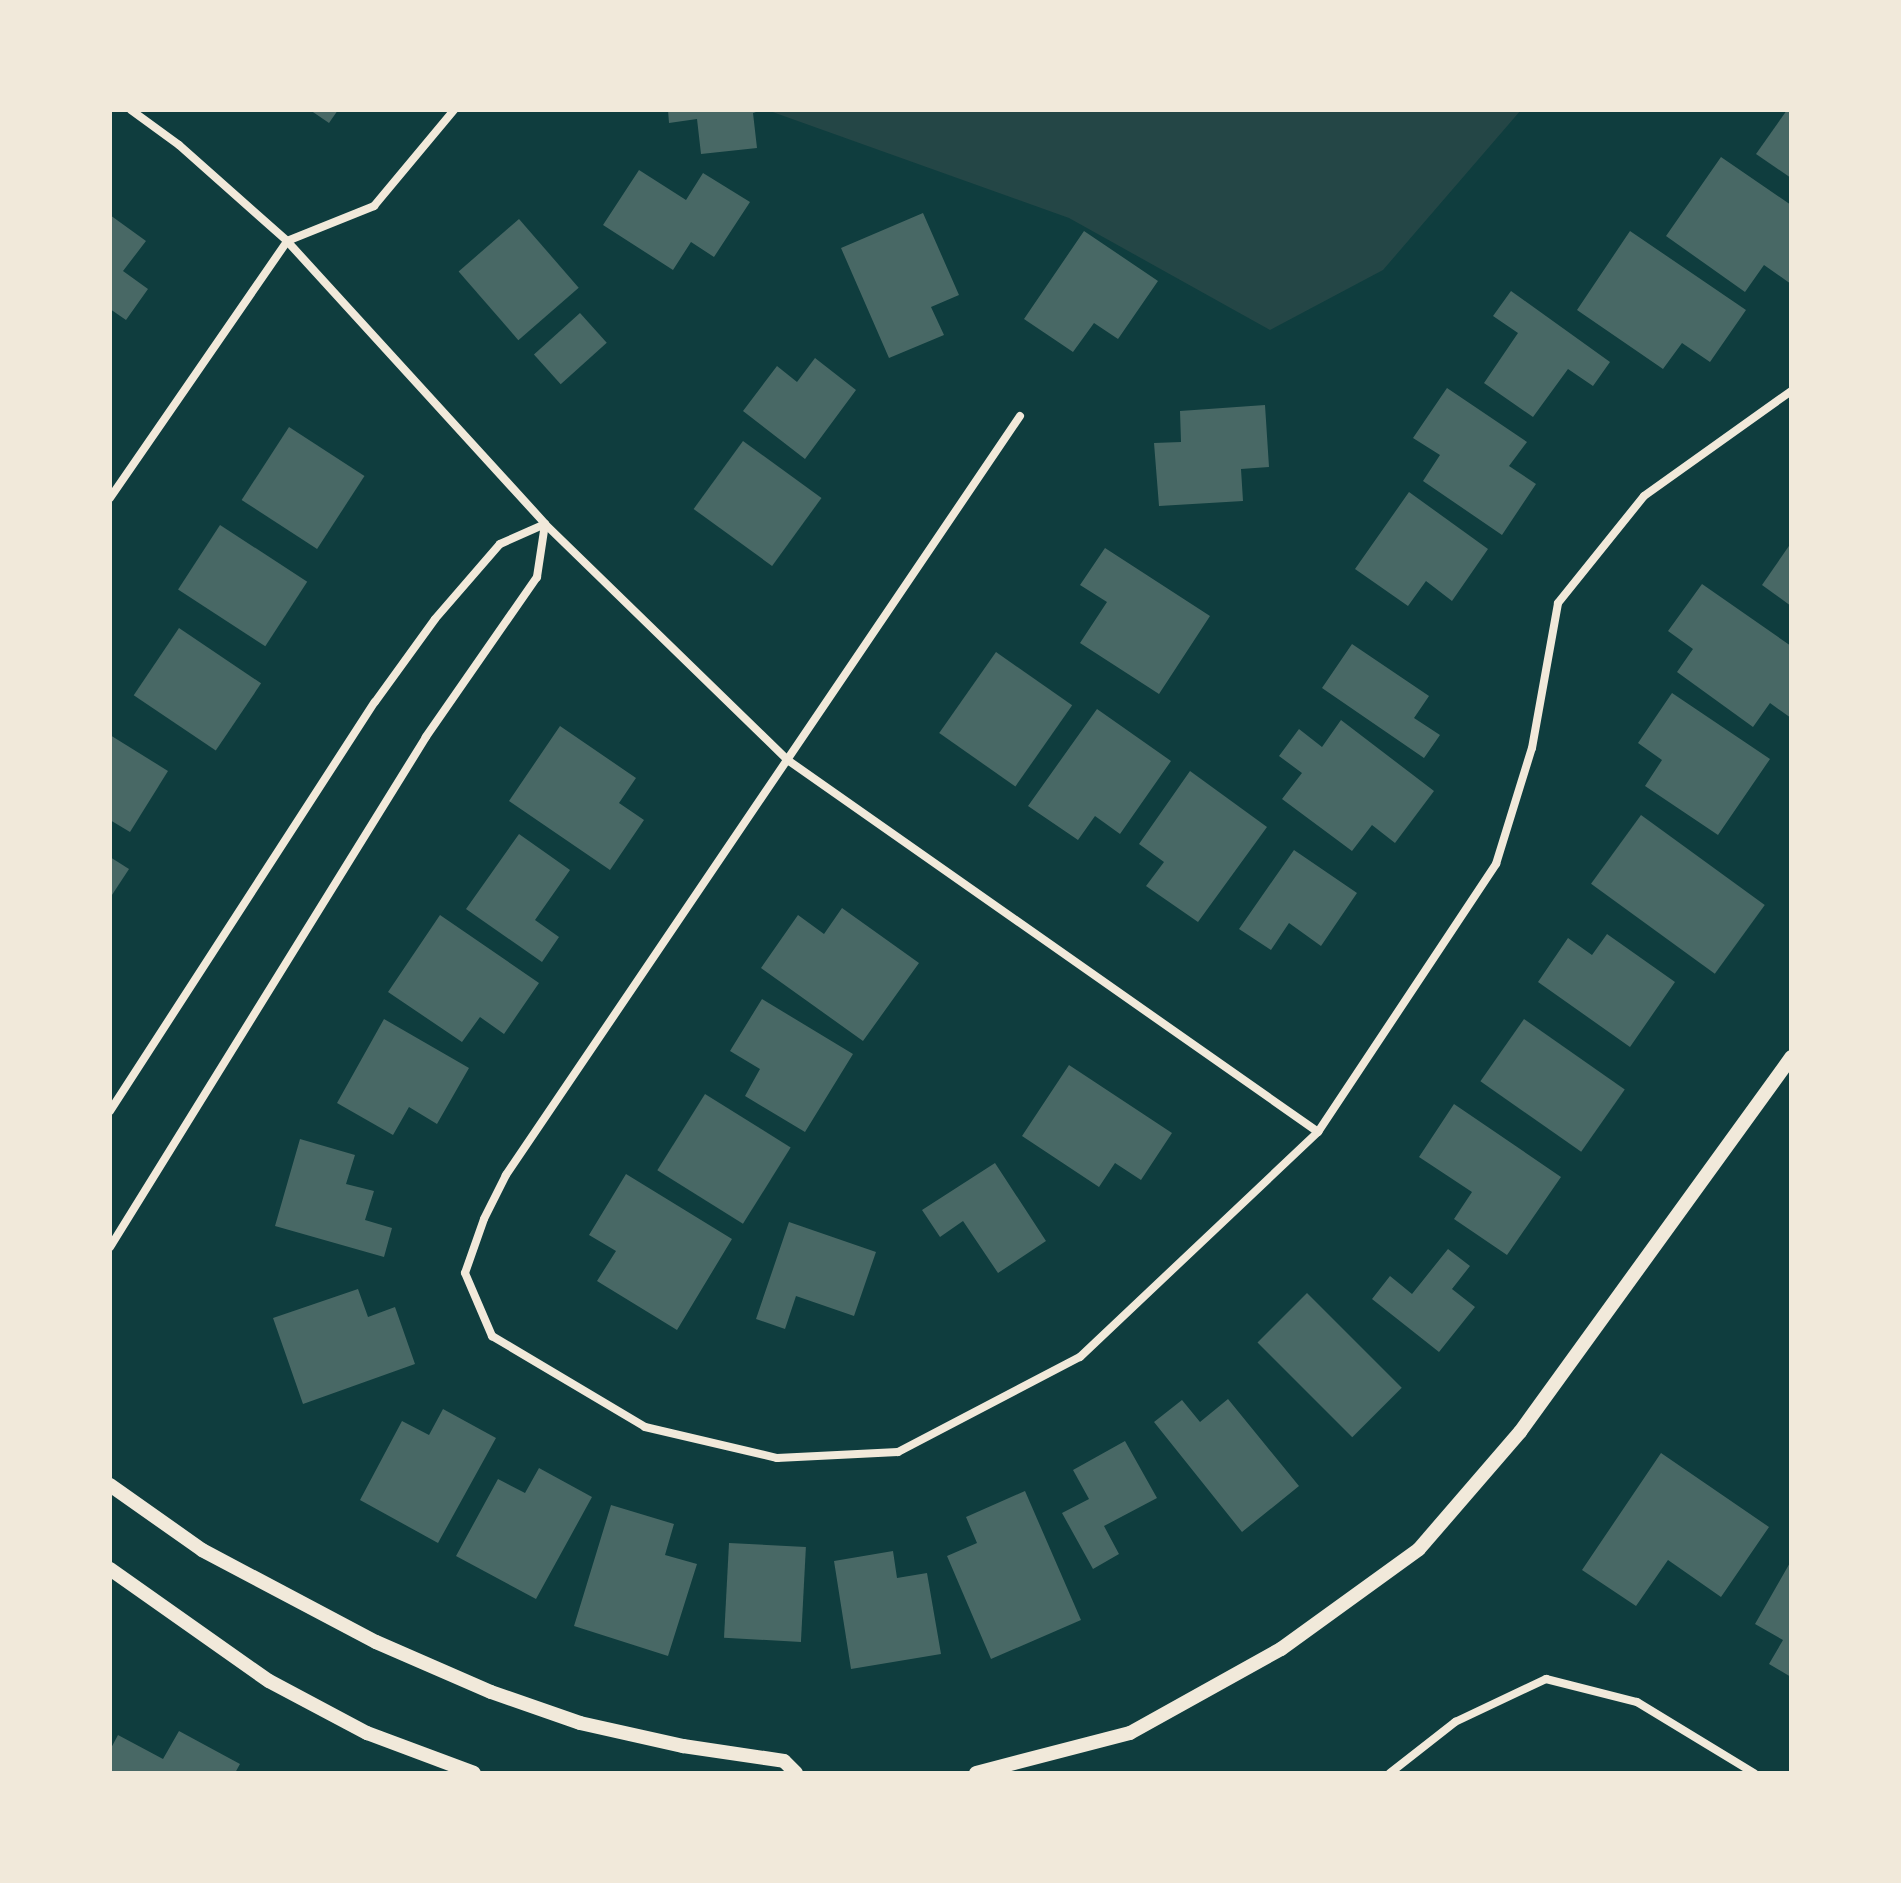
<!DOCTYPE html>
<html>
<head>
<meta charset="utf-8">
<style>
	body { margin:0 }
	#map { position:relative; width:1901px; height:1883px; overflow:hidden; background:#0f3d3e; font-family:Barlow,sans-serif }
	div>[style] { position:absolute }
	.green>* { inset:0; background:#244646 }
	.building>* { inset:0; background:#486865; transform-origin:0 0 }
	.minor>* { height:8px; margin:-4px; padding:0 4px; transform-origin:4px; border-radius:4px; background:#f1e9da }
	.tertiary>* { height:14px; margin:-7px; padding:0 7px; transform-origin:7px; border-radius:7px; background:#f1e9da }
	span { translate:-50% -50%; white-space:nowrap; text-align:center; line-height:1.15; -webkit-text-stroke:6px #f1e9da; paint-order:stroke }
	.frame { position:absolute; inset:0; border:112px solid #f1e9da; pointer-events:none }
</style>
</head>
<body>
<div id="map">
	<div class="green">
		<div style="clip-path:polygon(767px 110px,1521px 110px,1383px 270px,1270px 330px,1069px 218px)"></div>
	</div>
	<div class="building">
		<div style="clip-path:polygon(310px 110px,338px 110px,329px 123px)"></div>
		<div style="clip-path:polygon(668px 110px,762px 110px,753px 113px,757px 148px,701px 154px,697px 119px,669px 123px)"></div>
		<div style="clip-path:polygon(1787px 110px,1791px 110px,1791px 178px,1756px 154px)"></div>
		<div style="clip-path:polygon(1721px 157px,1791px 205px,1791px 284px,1764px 265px,1745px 292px,1666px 236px)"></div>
		<div style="clip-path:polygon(639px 170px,686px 200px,703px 173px,750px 202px,714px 257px,691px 242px,673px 270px,603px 225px)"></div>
		<div style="clip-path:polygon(923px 213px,959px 295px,931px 307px,944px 335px,889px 358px,841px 248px)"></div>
		<div style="clip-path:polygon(110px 215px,146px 241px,123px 271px,148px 289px,126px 320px,110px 309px)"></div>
		<div style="left:519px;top:219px;width:91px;height:80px;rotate:49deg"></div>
		<div style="clip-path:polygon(1084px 231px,1158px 281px,1118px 339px,1094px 323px,1073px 352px,1024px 319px)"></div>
		<div style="clip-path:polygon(1630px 231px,1746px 310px,1710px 362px,1682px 343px,1663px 369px,1577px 310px)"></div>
		<div style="clip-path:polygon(1511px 291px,1610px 362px,1593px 386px,1568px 369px,1533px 417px,1484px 383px,1518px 333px,1493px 316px)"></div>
		<div style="left:580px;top:313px;width:40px;height:62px;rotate:48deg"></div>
		<div style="clip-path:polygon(815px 358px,856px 390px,805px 459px,743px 411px,777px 366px,797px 382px)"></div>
		<div style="clip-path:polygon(1447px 388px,1527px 442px,1509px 466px,1536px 484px,1502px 535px,1423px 481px,1440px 455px,1413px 438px)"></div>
		<div style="clip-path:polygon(1265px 405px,1269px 467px,1241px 469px,1243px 501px,1159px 506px,1154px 443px,1181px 442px,1180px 411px)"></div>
		<div style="left:289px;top:427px;width:90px;height:87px;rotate:33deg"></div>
		<div style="left:743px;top:441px;width:97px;height:84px;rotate:36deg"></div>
		<div style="clip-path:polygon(1409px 492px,1488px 549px,1452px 601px,1426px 581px,1408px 606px,1355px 569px)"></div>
		<div style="left:220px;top:525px;width:104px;height:77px;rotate:33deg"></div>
		<div style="clip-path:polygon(1791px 543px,1791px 606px,1762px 585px)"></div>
		<div style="clip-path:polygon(1105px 548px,1210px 616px,1159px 694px,1080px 643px,1107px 602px,1080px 585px)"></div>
		<div style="clip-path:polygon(1702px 584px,1791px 646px,1791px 718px,1770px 703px,1753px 727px,1677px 672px,1693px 649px,1668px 631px)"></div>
		<div style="left:179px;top:628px;width:99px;height:81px;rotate:34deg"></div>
		<div style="clip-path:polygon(1352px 644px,1429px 696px,1414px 718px,1440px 735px,1424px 758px,1322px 688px)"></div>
		<div style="left:996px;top:652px;width:93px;height:99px;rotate:35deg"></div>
		<div style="clip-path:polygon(1672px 693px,1770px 759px,1718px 835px,1645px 786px,1662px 760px,1638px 743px)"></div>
		<div style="clip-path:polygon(1097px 709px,1171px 761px,1120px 834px,1095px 816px,1078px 840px,1028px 806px)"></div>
		<div style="clip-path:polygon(1341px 720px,1434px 791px,1395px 843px,1372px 825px,1352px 851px,1282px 799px,1302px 773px,1279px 756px,1299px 729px,1322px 747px)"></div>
		<div style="clip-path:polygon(560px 726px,636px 778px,619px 803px,644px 820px,610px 870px,509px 801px)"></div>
		<div style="clip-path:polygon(110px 735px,168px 771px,130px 832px,110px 820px)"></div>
		<div style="clip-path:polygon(1190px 771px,1267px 827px,1198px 922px,1146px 886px,1164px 862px,1139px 844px)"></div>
		<div style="left:1641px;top:815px;width:153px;height:85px;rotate:36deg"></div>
		<div style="clip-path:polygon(519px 834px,570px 870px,535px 920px,559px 937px,542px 962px,466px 909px)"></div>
		<div style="clip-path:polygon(1294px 850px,1357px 893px,1321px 946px,1289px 923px,1271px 950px,1239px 929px)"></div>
		<div style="clip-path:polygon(110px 857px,129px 869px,110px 898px)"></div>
		<div style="clip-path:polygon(842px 908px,919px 963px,863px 1041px,761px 968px,798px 915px,824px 934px)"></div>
		<div style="clip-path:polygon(440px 915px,539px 983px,504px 1034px,480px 1017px,462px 1042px,388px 992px)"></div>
		<div style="clip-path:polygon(1607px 934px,1675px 982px,1630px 1047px,1538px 982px,1568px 938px,1592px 955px)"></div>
		<div style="clip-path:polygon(762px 999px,853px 1054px,805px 1132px,745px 1096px,760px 1069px,730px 1051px)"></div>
		<div style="clip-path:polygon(384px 1019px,469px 1068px,437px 1124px,409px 1107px,393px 1135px,337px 1103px)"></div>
		<div style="left:1524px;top:1019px;width:123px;height:76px;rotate:35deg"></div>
		<div style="clip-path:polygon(1069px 1065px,1172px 1133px,1141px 1180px,1115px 1163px,1099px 1187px,1022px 1136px)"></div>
		<div style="left:705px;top:1094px;width:101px;height:90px;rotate:32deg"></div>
		<div style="clip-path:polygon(1454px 1104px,1561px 1177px,1507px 1255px,1454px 1219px,1472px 1192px,1419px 1157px)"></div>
		<div style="clip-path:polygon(300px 1139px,355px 1155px,346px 1184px,374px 1191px,365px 1220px,392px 1228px,384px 1257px,275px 1226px)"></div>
		<div style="clip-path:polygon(995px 1163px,1046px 1241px,998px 1273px,963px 1221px,940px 1237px,922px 1210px)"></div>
		<div style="clip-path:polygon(626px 1174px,732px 1239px,677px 1330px,597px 1281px,616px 1251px,589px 1235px)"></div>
		<div style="clip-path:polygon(789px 1222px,876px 1252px,854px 1316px,796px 1296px,785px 1329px,756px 1319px)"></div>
		<div style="clip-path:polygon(1448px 1249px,1470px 1266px,1452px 1289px,1475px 1307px,1439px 1352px,1372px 1299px,1390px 1276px,1412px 1294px)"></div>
		<div style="clip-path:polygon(358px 1289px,368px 1317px,395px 1307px,415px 1364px,303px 1404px,273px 1318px)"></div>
		<div style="left:1307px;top:1293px;width:134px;height:70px;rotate:45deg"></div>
		<div style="clip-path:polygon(1228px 1399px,1299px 1486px,1242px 1532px,1154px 1422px,1182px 1400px,1200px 1422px)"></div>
		<div style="clip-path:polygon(443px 1409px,496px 1438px,438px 1543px,360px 1500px,402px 1421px,429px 1435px)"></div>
		<div style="clip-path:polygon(1125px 1441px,1157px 1498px,1104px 1526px,1119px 1554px,1093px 1569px,1062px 1513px,1089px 1499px,1073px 1470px)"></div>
		<div style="clip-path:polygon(1661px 1453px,1769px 1527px,1721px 1597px,1668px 1560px,1636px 1606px,1582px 1570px)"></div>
		<div style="clip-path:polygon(539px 1468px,592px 1497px,536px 1599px,456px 1556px,498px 1479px,525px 1493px)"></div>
		<div style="clip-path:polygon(1025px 1491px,1081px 1620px,991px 1659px,947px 1556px,977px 1543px,966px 1517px)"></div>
		<div style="clip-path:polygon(611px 1505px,674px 1524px,665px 1555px,697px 1564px,668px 1656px,574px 1626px)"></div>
		<div style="left:729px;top:1543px;width:77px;height:95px;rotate:3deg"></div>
		<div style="clip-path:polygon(893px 1551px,897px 1578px,927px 1573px,941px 1654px,851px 1669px,834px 1561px)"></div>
		<div style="clip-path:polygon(1791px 1561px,1791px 1677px,1769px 1664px,1783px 1640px,1755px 1624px)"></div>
		<div style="clip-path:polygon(179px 1731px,240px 1764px,235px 1773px,110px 1773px,110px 1750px,118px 1735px,163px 1759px)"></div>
	</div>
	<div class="minor">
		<div style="left:131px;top:110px;width:59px;rotate:36.1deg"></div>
		<div style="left:179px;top:145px;width:144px;rotate:41.6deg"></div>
		<div style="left:287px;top:241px;width:383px;rotate:47.6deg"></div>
		<div style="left:545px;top:524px;width:340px;rotate:44.2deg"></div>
		<div style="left:789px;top:761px;width:646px;rotate:35.04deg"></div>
		<div style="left:1020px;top:416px;width:917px;rotate:124.11deg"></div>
		<div style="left:506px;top:1175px;width:49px;rotate:116.6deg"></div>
		<div style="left:484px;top:1219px;width:57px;rotate:109.4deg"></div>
		<div style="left:465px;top:1273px;width:69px;rotate:66.8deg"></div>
		<div style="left:492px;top:1336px;width:178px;rotate:30.7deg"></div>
		<div style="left:645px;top:1427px;width:136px;rotate:13.2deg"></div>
		<div style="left:777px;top:1458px;width:121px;rotate:-2.8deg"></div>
		<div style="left:898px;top:1452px;width:205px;rotate:-27.6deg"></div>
		<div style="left:1080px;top:1357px;width:328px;rotate:-43.4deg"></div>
		<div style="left:1318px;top:1132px;width:322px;rotate:-56.4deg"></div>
		<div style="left:1496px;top:864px;width:121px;rotate:-72.8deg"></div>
		<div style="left:1532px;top:748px;width:147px;rotate:-79.8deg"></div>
		<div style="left:1558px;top:603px;width:137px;rotate:-51.2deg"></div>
		<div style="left:1644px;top:496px;width:181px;rotate:-35.5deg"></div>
		<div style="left:110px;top:498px;width:312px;rotate:-55.4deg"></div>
		<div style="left:287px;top:241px;width:94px;rotate:-21.9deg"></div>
		<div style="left:374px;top:206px;width:125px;rotate:-50.2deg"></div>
		<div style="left:110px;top:1111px;width:487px;rotate:-57.1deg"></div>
		<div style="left:375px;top:702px;width:102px;rotate:-54.1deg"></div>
		<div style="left:435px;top:619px;width:99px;rotate:-49.1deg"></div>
		<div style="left:500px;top:544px;width:49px;rotate:-24deg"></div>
		<div style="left:545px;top:524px;width:54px;rotate:98.6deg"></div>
		<div style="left:537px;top:577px;width:195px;rotate:124.8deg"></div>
		<div style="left:426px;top:737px;width:600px;rotate:121.78deg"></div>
		<div style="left:1390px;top:1773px;width:83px;rotate:-38.1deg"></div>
		<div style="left:1455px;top:1722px;width:101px;rotate:-25.3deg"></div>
		<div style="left:1546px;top:1679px;width:94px;rotate:14.2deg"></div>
		<div style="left:1637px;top:1702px;width:137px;rotate:31.3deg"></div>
	</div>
	<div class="tertiary">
		<div style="left:110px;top:1485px;width:113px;rotate:35.2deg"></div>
		<div style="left:202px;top:1550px;width:197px;rotate:27.9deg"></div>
		<div style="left:376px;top:1642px;width:125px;rotate:23.5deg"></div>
		<div style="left:491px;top:1692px;width:94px;rotate:19.2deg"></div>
		<div style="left:580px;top:1723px;width:106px;rotate:12.6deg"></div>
		<div style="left:683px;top:1746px;width:102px;rotate:8.4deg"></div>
		<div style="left:784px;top:1761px;width:17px;rotate:45deg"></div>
		<div style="left:110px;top:1569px;width:194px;rotate:35.2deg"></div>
		<div style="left:269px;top:1681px;width:111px;rotate:28deg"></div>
		<div style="left:367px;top:1733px;width:114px;rotate:20.5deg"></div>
		<div style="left:976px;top:1773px;width:159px;rotate:-14.6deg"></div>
		<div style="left:1130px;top:1733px;width:173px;rotate:-29.1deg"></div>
		<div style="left:1281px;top:1649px;width:170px;rotate:-35.9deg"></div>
		<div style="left:1419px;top:1549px;width:155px;rotate:-49.2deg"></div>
		<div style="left:1520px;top:1432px;width:463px;rotate:-54.1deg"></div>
	</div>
	<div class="frame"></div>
</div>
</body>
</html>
